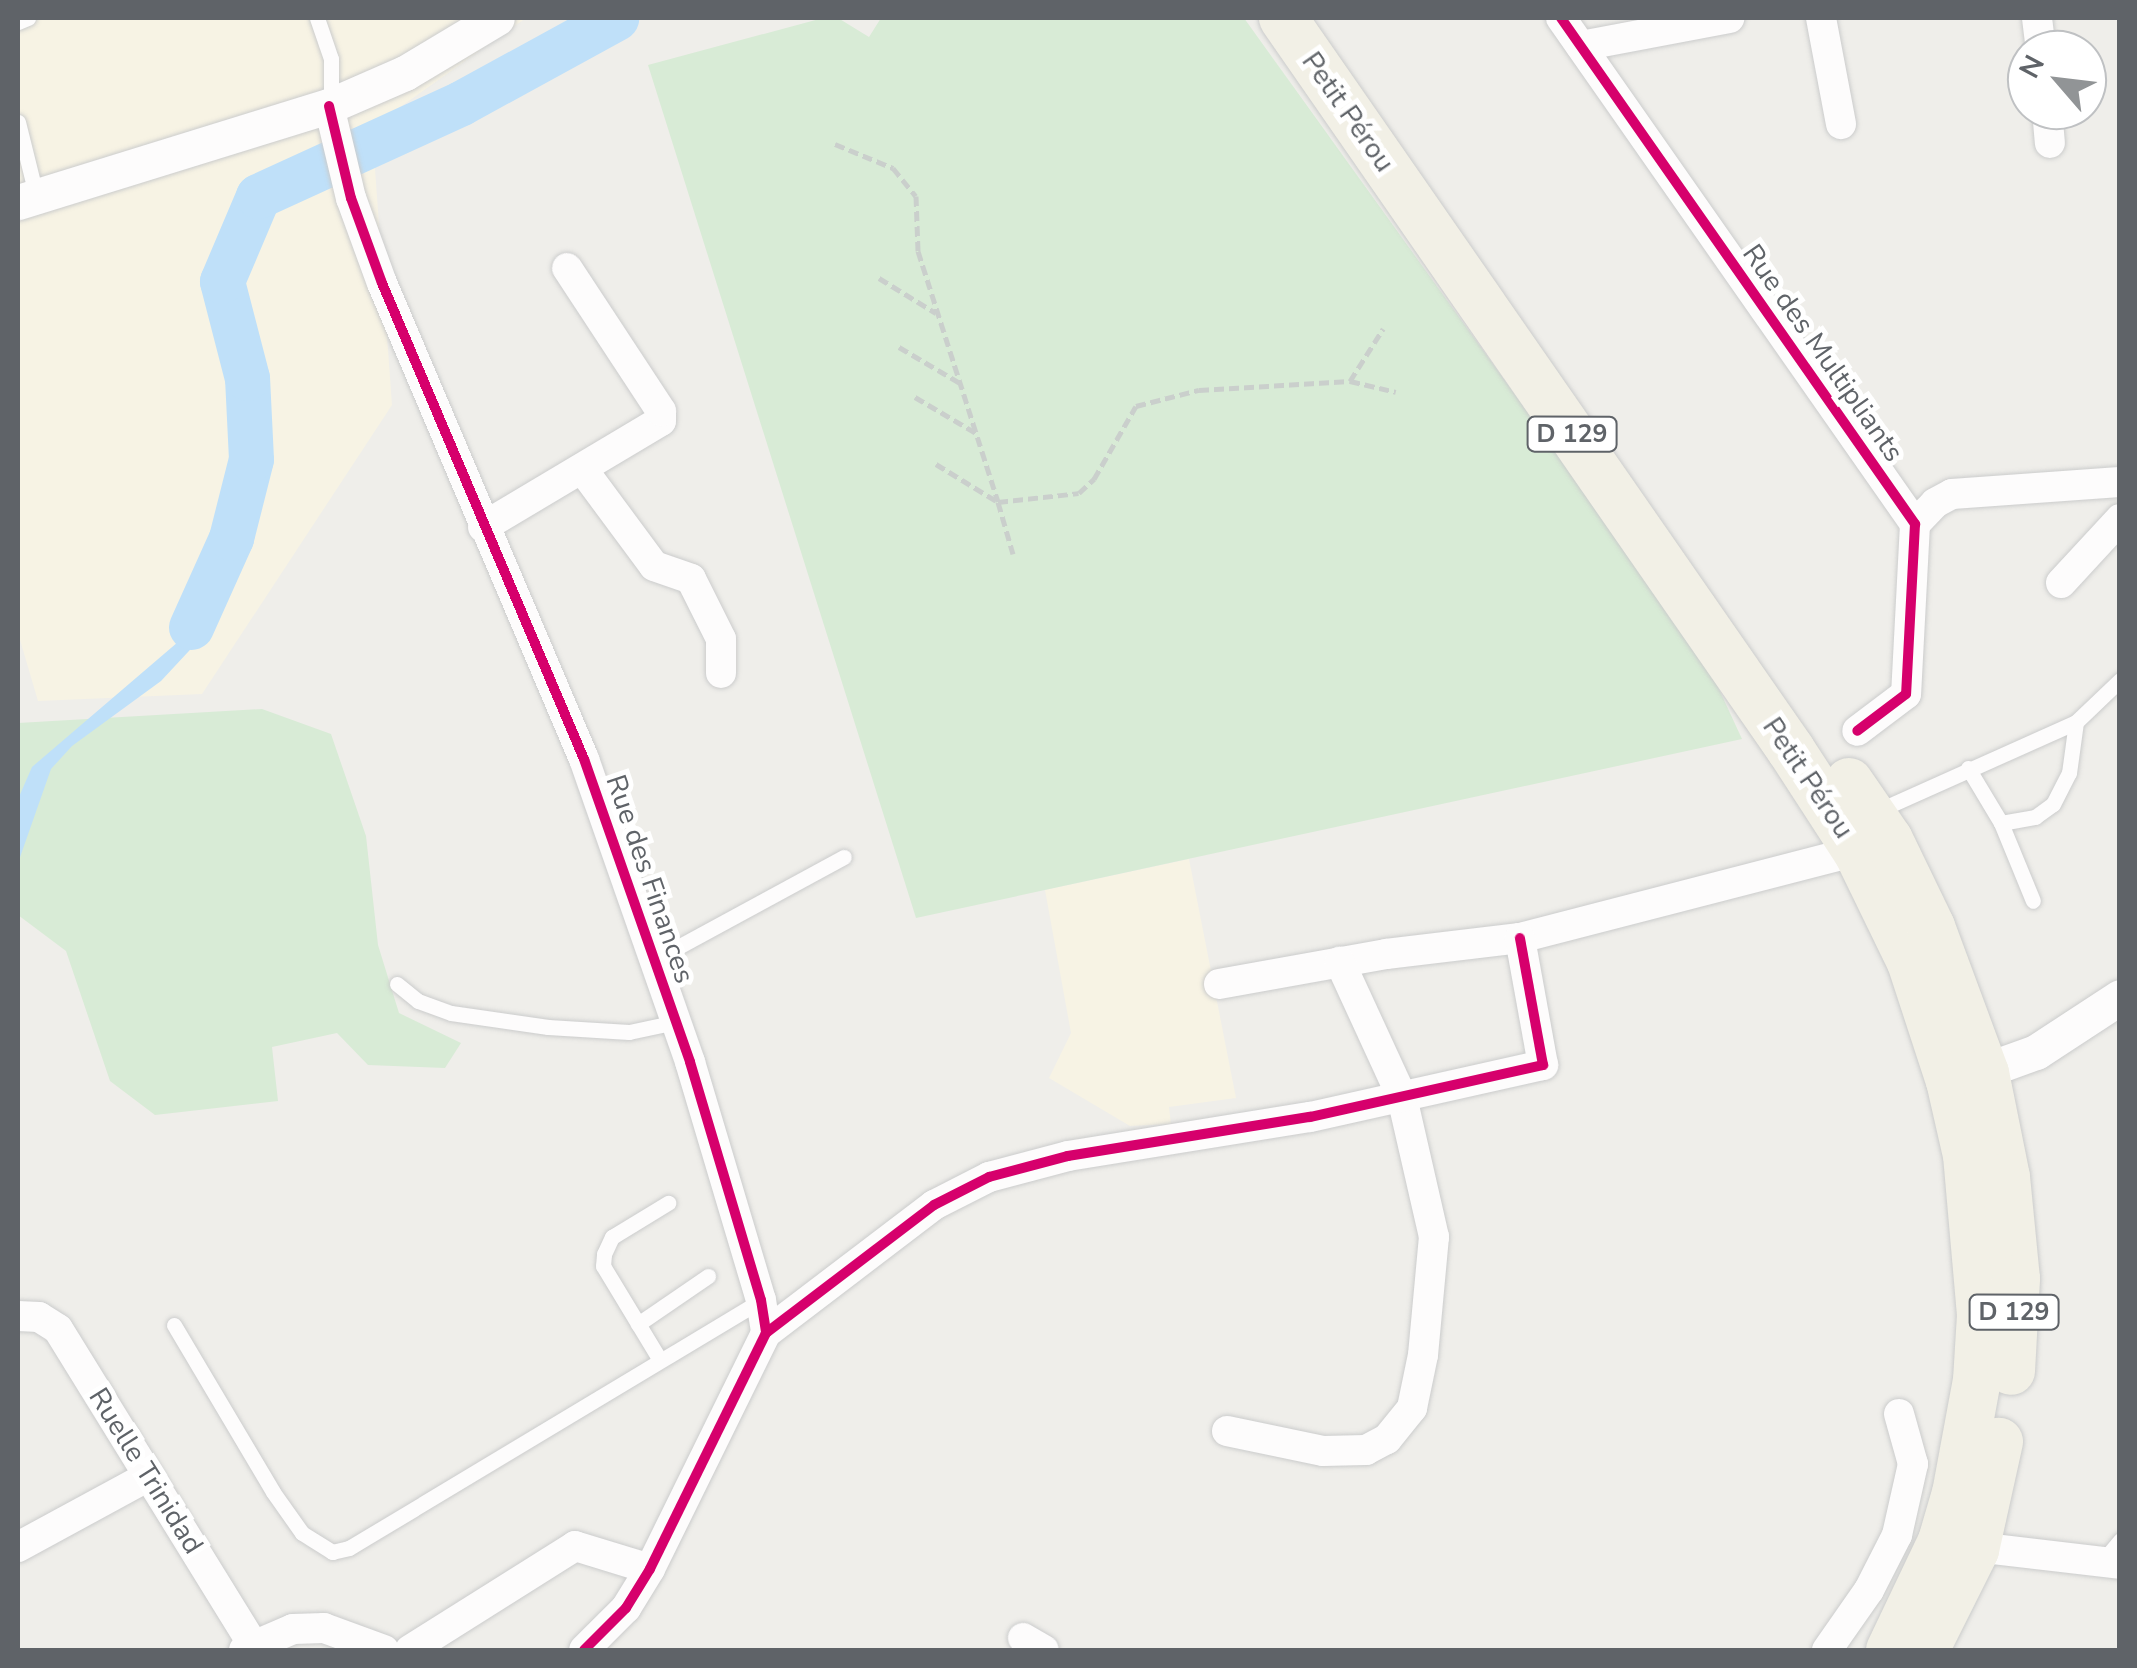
<!DOCTYPE html>
<html>
<head>
<meta charset="utf-8">
<style>
	body { margin:0 }
	#map { position:relative; width:2137px; height:1668px; overflow:hidden; background:#efeeea; font-family:"Nunito Sans",sans-serif }
	div>[style] { position:absolute }
	.commercial>* { inset:0; background:#f7f3e4 }
	.green>* { inset:0; background:#d8ebd6 }
	.water>* { inset:0; background:#bfe0f9 }
	.river>* { height:45px; margin:-22.5px; padding:0 22.5px; transform-origin:22.5px; border-radius:22.5px; background:#bfe0f9 }
	.path>* { height:5px; margin-top:-2.5px; transform-origin:0; background:repeating-linear-gradient(90deg,#cacfcc 0 10px,transparent 0 15px) }
	.roads { filter:drop-shadow(0 0 2px #cbcccc) drop-shadow(0 0 2px #cbcccc) }
	.service>* { height:15px; margin:-7.5px; padding:0 7.5px; transform-origin:7.5px; border-radius:7.5px; background:#fdfcfc }
	.minor>* { height:30px; margin:-15px; padding:0 15px; transform-origin:15px; border-radius:15px; background:#fdfcfc }
	.tertiary>* { height:35px; margin:-17.5px; padding:0 17.5px; transform-origin:17.5px; border-radius:17.5px; background:#fdfcfc }
	.trunk>* { height:48px; margin:-24px; padding:0 24px; transform-origin:24px; border-radius:24px; background:#f2f0e6 }
	.cycleway>* { height:10px; margin:-5px; padding:0 5px; transform-origin:5px; border-radius:5px; background:#d6006c }
	span { translate:-50% -50%; white-space:nowrap; text-align:center; line-height:1.15; -webkit-text-stroke:10px #fff; paint-order:stroke }
	.shield-label span { padding:2px 8px; background:#fff; border:2px solid; border-radius:8px; -webkit-text-stroke-width:0 }
	.shield-label { font-size:25px; color:#5f6368; font-weight:700 }
	.street-label { font-size:28px; color:#5f6368 }
	.frame { position:absolute; inset:0; border:20px solid #5f6368; pointer-events:none }
	.north { position:absolute; left:2007px; top:30px; width:100px; height:100px; box-sizing:border-box; background:#fff; border:2px solid #bfc1c3; border-radius:50%; rotate:298deg; font-size:28px; font-weight:700; line-height:40px; text-align:center; color:#5f6368 }
	.north::after { content:''; display:block; margin:auto; width:35px; height:45px; background:#919496; clip-path:polygon(50% 0,100% 100%,50% 72%,0 100%) }
</style>
</head>
<body>
<div id="map">
	<div class="commercial">
		<div style="clip-path:polygon(18px 18px,526px 18px,372px 127px,392px 405px,202px 694px,38px 701px,18px 633px)"></div>
		<div style="clip-path:polygon(1189px 859px,1236px 1098px,1169px 1107px,1171px 1124px,1130px 1126px,1049px 1078px,1071px 1033px,1045px 890px)"></div>
	</div>
	<div class="green">
		<div style="clip-path:polygon(823px 18px,838px 18px,869px 37px,881px 18px,1244px 18px,1705px 659px,1742px 739px,916px 918px,648px 65px)"></div>
		<div style="clip-path:polygon(262px 709px,331px 734px,366px 836px,378px 945px,399px 1013px,461px 1043px,445px 1068px,368px 1065px,337px 1033px,272px 1047px,278px 1101px,155px 1115px,110px 1081px,66px 951px,18px 915px,18px 723px)"></div>
	</div>
	<div class="water">
		<div style="clip-path:polygon(259px 422px,261px 475px,255px 529px,215px 623px,161px 681px,72px 746px,51px 769px,18px 863px,18px 799px,32px 767px,178px 642px,212px 579px,231px 538px,247px 451px,240px 426px)"></div>
	</div>
	<div class="river">
		<div style="left:191px;top:627px;width:98px;rotate:-65.8deg"></div>
		<div style="left:231px;top:538px;width:81px;rotate:-75.8deg"></div>
		<div style="left:251px;top:459px;width:81px;rotate:-92.8deg"></div>
		<div style="left:247px;top:378px;width:100px;rotate:-104.5deg"></div>
		<div style="left:222px;top:281px;width:92px;rotate:-67deg"></div>
		<div style="left:258px;top:196px;width:223px;rotate:-24.6deg"></div>
		<div style="left:461px;top:103px;width:177px;rotate:-28.7deg"></div>
	</div>
	<div class="path">
		<div style="left:835px;top:144px;width:63px;rotate:22.5deg"></div>
		<div style="left:893px;top:168px;width:36px;rotate:51deg"></div>
		<div style="left:916px;top:196px;width:55px;rotate:87.9deg"></div>
		<div style="left:918px;top:251px;width:263px;rotate:72.3deg"></div>
		<div style="left:998px;top:502px;width:81px;rotate:-6.3deg"></div>
		<div style="left:1079px;top:493px;width:21px;rotate:-43deg"></div>
		<div style="left:1094px;top:479px;width:84px;rotate:-60.1deg"></div>
		<div style="left:1136px;top:406px;width:65px;rotate:-14.3deg"></div>
		<div style="left:1199px;top:390px;width:151px;rotate:-3.4deg"></div>
		<div style="left:1350px;top:381px;width:47px;rotate:13.4deg"></div>
		<div style="left:879px;top:278px;width:67px;rotate:31.6deg"></div>
		<div style="left:899px;top:347px;width:71px;rotate:30.5deg"></div>
		<div style="left:1350px;top:381px;width:62px;rotate:-57.6deg"></div>
		<div style="left:915px;top:397px;width:71px;rotate:30.5deg"></div>
		<div style="left:936px;top:464px;width:73px;rotate:31.5deg"></div>
		<div style="left:998px;top:502px;width:54px;rotate:73.9deg"></div>
	</div>
	<div class="roads">
		<div class="service">
			<div style="left:317px;top:18px;width:43px;rotate:71.1deg"></div>
			<div style="left:331px;top:59px;width:43px;rotate:90deg"></div>
			<div style="left:18px;top:22px;width:11px;rotate:-22deg"></div>
			<div style="left:18px;top:122px;width:75px;rotate:76.1deg"></div>
			<div style="left:1968px;top:768px;width:64px;rotate:59deg"></div>
			<div style="left:2001px;top:823px;width:84px;rotate:67.7deg"></div>
			<div style="left:1875px;top:812px;width:220px;rotate:-24.1deg"></div>
			<div style="left:2076px;top:722px;width:61px;rotate:-43.7deg"></div>
			<div style="left:2001px;top:823px;width:35px;rotate:-10deg"></div>
			<div style="left:2035px;top:817px;width:22px;rotate:-36deg"></div>
			<div style="left:2053px;top:804px;width:35px;rotate:-63deg"></div>
			<div style="left:2069px;top:773px;width:51px;rotate:-82.2deg"></div>
			<div style="left:654px;top:960px;width:216px;rotate:-28.5deg"></div>
			<div style="left:397px;top:984px;width:27px;rotate:39deg"></div>
			<div style="left:418px;top:1001px;width:35px;rotate:20deg"></div>
			<div style="left:451px;top:1013px;width:98px;rotate:8.2deg"></div>
			<div style="left:548px;top:1027px;width:81px;rotate:3.5deg"></div>
			<div style="left:629px;top:1032px;width:48px;rotate:-12deg"></div>
			<div style="left:638px;top:1324px;width:85px;rotate:-34.4deg"></div>
			<div style="left:174px;top:1325px;width:194px;rotate:59.3deg"></div>
			<div style="left:273px;top:1492px;width:50px;rotate:54.7deg"></div>
			<div style="left:302px;top:1533px;width:36px;rotate:32deg"></div>
			<div style="left:332px;top:1552px;width:17px;rotate:-13deg"></div>
			<div style="left:349px;top:1548px;width:481px;rotate:-31deg"></div>
			<div style="left:660px;top:1360px;width:110px;rotate:-121.2deg"></div>
			<div style="left:603px;top:1266px;width:12px;rotate:-85deg"></div>
			<div style="left:604px;top:1254px;width:19px;rotate:-65deg"></div>
			<div style="left:612px;top:1237px;width:66px;rotate:-31.3deg"></div>
			<div style="left:2101px;top:1563px;width:30px;rotate:-50deg"></div>
		</div>
		<div class="minor">
			<div style="left:1561px;top:18px;width:618px;rotate:55.02deg"></div>
			<div style="left:1915px;top:524px;width:170px;rotate:93deg"></div>
			<div style="left:1906px;top:694px;width:61px;rotate:142.9deg"></div>
			<div style="left:1821px;top:18px;width:108px;rotate:79.3deg"></div>
			<div style="left:2037px;top:18px;width:32px;rotate:83deg"></div>
			<div style="left:1581px;top:46px;width:151px;rotate:-10.7deg"></div>
			<div style="left:329px;top:106px;width:95px;rotate:76.6deg"></div>
			<div style="left:351px;top:198px;width:90px;rotate:70deg"></div>
			<div style="left:382px;top:283px;width:517px;rotate:67.01deg"></div>
			<div style="left:584px;top:759px;width:321px;rotate:70.7deg"></div>
			<div style="left:690px;top:1062px;width:248px;rotate:73.4deg"></div>
			<div style="left:761px;top:1300px;width:33px;rotate:81deg"></div>
			<div style="left:766px;top:1333px;width:263px;rotate:116.2deg"></div>
			<div style="left:650px;top:1569px;width:46px;rotate:121.6deg"></div>
			<div style="left:626px;top:1608px;width:59px;rotate:135deg"></div>
			<div style="left:2047px;top:110px;width:33px;rotate:85deg"></div>
			<div style="left:583px;top:470px;width:119px;rotate:53.5deg"></div>
			<div style="left:654px;top:566px;width:39px;rotate:19deg"></div>
			<div style="left:691px;top:579px;width:67px;rotate:63.4deg"></div>
			<div style="left:721px;top:639px;width:34px;rotate:90deg"></div>
			<div style="left:1915px;top:524px;width:29px;rotate:-46deg"></div>
			<div style="left:1935px;top:503px;width:19px;rotate:-28deg"></div>
			<div style="left:1952px;top:494px;width:168px;rotate:-4.1deg"></div>
			<div style="left:483px;top:527px;width:207px;rotate:-30.8deg"></div>
			<div style="left:661px;top:421px;width:10px;rotate:-90deg"></div>
			<div style="left:661px;top:411px;width:171px;rotate:-123.3deg"></div>
			<div style="left:2061px;top:583px;width:87px;rotate:-47.3deg"></div>
			<div style="left:1219px;top:984px;width:170px;rotate:-10.2deg"></div>
			<div style="left:1386px;top:954px;width:135px;rotate:-6.8deg"></div>
			<div style="left:1520px;top:938px;width:364px;rotate:-14.5deg"></div>
			<div style="left:18px;top:1316px;width:21px;rotate:3deg"></div>
			<div style="left:39px;top:1317px;width:22px;rotate:32deg"></div>
			<div style="left:58px;top:1329px;width:377px;rotate:58.3deg"></div>
			<div style="left:766px;top:1333px;width:211px;rotate:-37.3deg"></div>
			<div style="left:934px;top:1205px;width:62px;rotate:-27deg"></div>
			<div style="left:989px;top:1177px;width:82px;rotate:-14.9deg"></div>
			<div style="left:1068px;top:1156px;width:245px;rotate:-9.2deg"></div>
			<div style="left:1310px;top:1117px;width:239px;rotate:-12.6deg"></div>
			<div style="left:1543px;top:1065px;width:129px;rotate:-100.3deg"></div>
			<div style="left:1227px;top:1431px;width:98px;rotate:11.8deg"></div>
			<div style="left:1323px;top:1451px;width:43px;rotate:-1.3deg"></div>
			<div style="left:1366px;top:1450px;width:24px;rotate:-28deg"></div>
			<div style="left:1387px;top:1439px;width:40px;rotate:-51deg"></div>
			<div style="left:1412px;top:1408px;width:54px;rotate:-78.3deg"></div>
			<div style="left:1423px;top:1355px;width:119px;rotate:-84.7deg"></div>
			<div style="left:1434px;top:1237px;width:144px;rotate:-102.9deg"></div>
			<div style="left:1402px;top:1097px;width:149px;rotate:-114.7deg"></div>
			<div style="left:1959px;top:1545px;width:162px;rotate:6.7deg"></div>
			<div style="left:18px;top:1547px;width:149px;rotate:-28.5deg"></div>
			<div style="left:1023px;top:1638px;width:24px;rotate:30deg"></div>
			<div style="left:244px;top:1650px;width:53px;rotate:-23.2deg"></div>
			<div style="left:293px;top:1629px;width:31px;rotate:-2deg"></div>
			<div style="left:324px;top:1628px;width:64px;rotate:20.1deg"></div>
			<div style="left:410px;top:1650px;width:195px;rotate:-32.2deg"></div>
			<div style="left:575px;top:1546px;width:78px;rotate:17deg"></div>
			<div style="left:1827px;top:1650px;width:73px;rotate:-55deg"></div>
			<div style="left:1869px;top:1590px;width:62px;rotate:-63deg"></div>
			<div style="left:1897px;top:1535px;width:73px;rotate:-77.3deg"></div>
			<div style="left:1913px;top:1464px;width:52px;rotate:-105.6deg"></div>
		</div>
		<div class="tertiary">
			<div style="left:18px;top:202px;width:325px;rotate:-17.2deg"></div>
			<div style="left:329px;top:106px;width:83px;rotate:-23.5deg"></div>
			<div style="left:405px;top:73px;width:107px;rotate:-30.9deg"></div>
			<div style="left:1961px;top:1079px;width:80px;rotate:-19.8deg"></div>
			<div style="left:2036px;top:1052px;width:100px;rotate:-33.2deg"></div>
		</div>
		<div class="trunk">
			<div style="left:1283px;top:18px;width:891px;rotate:55.24deg"></div>
			<div style="left:1791px;top:750px;width:123px;rotate:57deg"></div>
			<div style="left:1858px;top:853px;width:121px;rotate:64.1deg"></div>
			<div style="left:1911px;top:962px;width:125px;rotate:71.9deg"></div>
			<div style="left:1950px;top:1081px;width:76px;rotate:77.1deg"></div>
			<div style="left:1967px;top:1155px;width:161px;rotate:85deg"></div>
			<div style="left:1981px;top:1315px;width:65px;rotate:93.5deg"></div>
			<div style="left:1977px;top:1380px;width:115px;rotate:100.5deg"></div>
			<div style="left:1956px;top:1493px;width:50px;rotate:106.3deg"></div>
			<div style="left:1942px;top:1541px;width:121px;rotate:115.5deg"></div>
			<div style="left:1849px;top:782px;width:70px;rotate:55.4deg"></div>
			<div style="left:1889px;top:840px;width:97px;rotate:64.2deg"></div>
			<div style="left:1931px;top:927px;width:156px;rotate:69.7deg"></div>
			<div style="left:1985px;top:1073px;width:106px;rotate:78.6deg"></div>
			<div style="left:2006px;top:1177px;width:102px;rotate:84.4deg"></div>
			<div style="left:2016px;top:1279px;width:92px;rotate:93.1deg"></div>
			<div style="left:1925px;top:1650px;width:112px;rotate:-63.4deg"></div>
			<div style="left:1975px;top:1550px;width:111px;rotate:-77.5deg"></div>
		</div>
	</div>
	<div class="cycleway">
		<div style="left:1561px;top:18px;width:618px;rotate:55.02deg"></div>
		<div style="left:1915px;top:524px;width:170px;rotate:93deg"></div>
		<div style="left:1906px;top:694px;width:61px;rotate:142.9deg"></div>
		<div style="left:329px;top:106px;width:95px;rotate:76.6deg"></div>
		<div style="left:351px;top:198px;width:90px;rotate:70deg"></div>
		<div style="left:382px;top:283px;width:517px;rotate:67.01deg"></div>
		<div style="left:584px;top:759px;width:321px;rotate:70.7deg"></div>
		<div style="left:690px;top:1062px;width:248px;rotate:73.4deg"></div>
		<div style="left:761px;top:1300px;width:33px;rotate:81deg"></div>
		<div style="left:766px;top:1333px;width:263px;rotate:116.2deg"></div>
		<div style="left:650px;top:1569px;width:46px;rotate:121.6deg"></div>
		<div style="left:626px;top:1608px;width:59px;rotate:135deg"></div>
		<div style="left:766px;top:1333px;width:211px;rotate:-37.3deg"></div>
		<div style="left:934px;top:1205px;width:62px;rotate:-27deg"></div>
		<div style="left:989px;top:1177px;width:82px;rotate:-14.9deg"></div>
		<div style="left:1068px;top:1156px;width:245px;rotate:-9.2deg"></div>
		<div style="left:1310px;top:1117px;width:239px;rotate:-12.6deg"></div>
		<div style="left:1543px;top:1065px;width:129px;rotate:-100.3deg"></div>
	</div>
	<div class="shield-label">
		<span style="left:1572px;top:434px">D 129</span>
		<span style="left:2014px;top:1312px">D 129</span>
	</div>
	<div class="street-label">
		<span style="left:1348px;top:112px;rotate:55deg">Petit Pérou</span>
		<span style="left:1823px;top:353px;rotate:55deg">Rue des Multipliants</span>
		<span style="left:1808px;top:778px;rotate:56deg">Petit Pérou</span>
		<span style="left:650px;top:879px;rotate:71deg">Rue des Finances</span>
		<span style="left:146px;top:1471px;rotate:58deg">Ruelle Trinidad</span>
	</div>
	<div class="frame"></div>
	<div class="north">N</div>
</div>
</body>
</html>
